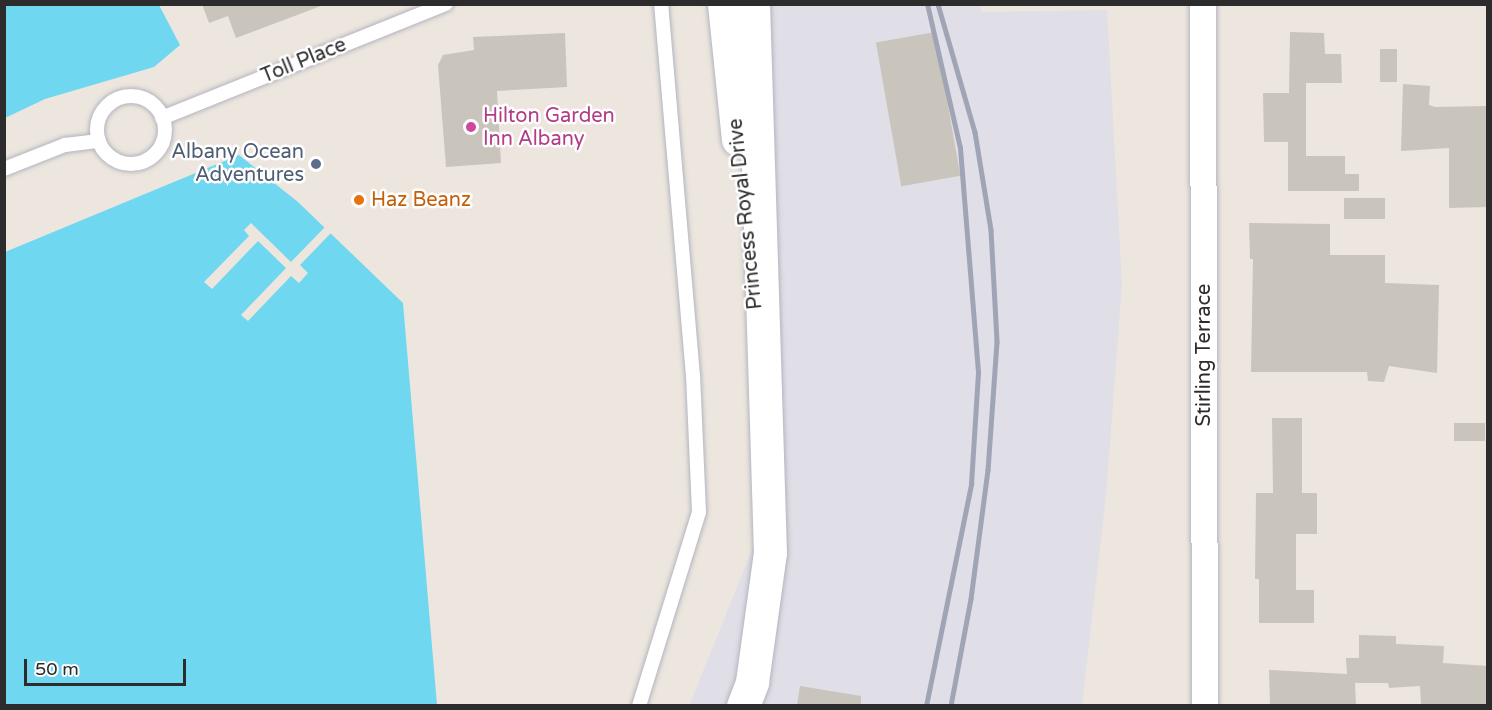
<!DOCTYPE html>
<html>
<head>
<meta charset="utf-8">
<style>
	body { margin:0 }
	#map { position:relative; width:1492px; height:710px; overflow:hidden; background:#ede6de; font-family:"Varela Round",sans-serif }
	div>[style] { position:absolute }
	.industrial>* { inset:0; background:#e0dee6 }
	.water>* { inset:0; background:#70d7f0 }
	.pier>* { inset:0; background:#ede6de }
	.building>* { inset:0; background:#c9c4bc; transform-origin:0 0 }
	.roads { filter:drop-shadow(0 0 2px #b2b5bf) drop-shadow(0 0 2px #b2b5bf) }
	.service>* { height:14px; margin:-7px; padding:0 7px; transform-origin:7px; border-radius:7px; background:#fff }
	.service>.ring { margin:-7px; padding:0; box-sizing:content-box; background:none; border:14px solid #fff; border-radius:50% }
	.minor>* { height:26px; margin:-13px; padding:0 13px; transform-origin:13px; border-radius:13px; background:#fff }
	.secondary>* { height:33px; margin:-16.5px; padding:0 16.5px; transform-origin:16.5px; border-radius:16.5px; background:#fff }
	.rail>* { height:4.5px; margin:-2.25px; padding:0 2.25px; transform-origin:2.25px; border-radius:2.25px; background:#a0a5b6 }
	.dots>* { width:16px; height:16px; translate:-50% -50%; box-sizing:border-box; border:3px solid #fff; border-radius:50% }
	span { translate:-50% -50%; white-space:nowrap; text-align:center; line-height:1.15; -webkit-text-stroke:5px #fff; paint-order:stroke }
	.street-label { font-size:20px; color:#2c2c2c }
	.hotel-label { font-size:20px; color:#b23c85 }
	.left { translate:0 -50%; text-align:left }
	.service-label { font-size:20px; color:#4e5e75 }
	.right { translate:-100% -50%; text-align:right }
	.food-label { font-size:20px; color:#c56008 }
	.frame { position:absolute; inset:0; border:6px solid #2c2c2c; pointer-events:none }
	.scale { position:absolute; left:24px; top:659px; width:162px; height:27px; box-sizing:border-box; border:3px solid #2c2c2c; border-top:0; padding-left:8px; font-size:18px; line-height:21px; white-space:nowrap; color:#2c2c2c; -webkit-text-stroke:4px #fff; paint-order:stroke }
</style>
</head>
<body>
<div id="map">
	<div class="industrial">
		<div style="clip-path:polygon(979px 4px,982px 12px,1107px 10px,1122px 284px,1106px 495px,1082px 705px,689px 706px,756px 540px,751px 5px)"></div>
	</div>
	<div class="water">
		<div style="clip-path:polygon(4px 5px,159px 5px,180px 45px,154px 67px,45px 99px,5px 118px)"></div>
		<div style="clip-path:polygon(239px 155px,298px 202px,403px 303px,437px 705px,5px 706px,5px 252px)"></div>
	</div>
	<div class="pier">
		<div style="clip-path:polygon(251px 223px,291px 262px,325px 227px,331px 233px,300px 265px,308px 273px,299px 283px,291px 276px,248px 321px,241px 315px,286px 268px,258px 241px,212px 289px,204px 282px,249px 236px,244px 230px)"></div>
	</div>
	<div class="building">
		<div style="clip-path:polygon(202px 4px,321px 4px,321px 6px,236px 38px,228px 16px,209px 23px)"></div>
		<div style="left:935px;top:32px;width:146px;height:60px;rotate:80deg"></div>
		<div style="clip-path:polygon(1290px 32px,1324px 33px,1325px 54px,1341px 54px,1342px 83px,1306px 83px,1306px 156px,1345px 156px,1345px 174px,1359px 174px,1359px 191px,1288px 191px,1288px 142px,1264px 142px,1263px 93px,1289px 93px)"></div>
		<div style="clip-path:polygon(565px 33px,567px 87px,497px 91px,501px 163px,446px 167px,438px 65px,443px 55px,474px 50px,473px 37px)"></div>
		<div style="left:1380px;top:49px;width:17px;height:33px"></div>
		<div style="clip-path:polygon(1403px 84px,1430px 86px,1429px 105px,1435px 107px,1488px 106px,1488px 207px,1449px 208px,1449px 148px,1401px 151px)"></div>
		<div style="left:1344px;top:198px;width:41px;height:21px"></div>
		<div style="clip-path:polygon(1249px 223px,1330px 224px,1330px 255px,1385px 255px,1385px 283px,1439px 285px,1437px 373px,1389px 366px,1384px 382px,1368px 381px,1367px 372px,1251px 372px,1253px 259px,1250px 259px)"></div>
		<div style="clip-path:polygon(1272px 418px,1302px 418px,1302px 493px,1317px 493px,1317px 534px,1296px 534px,1296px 590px,1314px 590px,1314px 623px,1259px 623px,1259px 579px,1255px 579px,1256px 493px,1273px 493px)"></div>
		<div style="left:1454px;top:423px;width:31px;height:18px"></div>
		<div style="clip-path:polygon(1359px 635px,1396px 636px,1396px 644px,1444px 646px,1443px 663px,1488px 666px,1488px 705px,1421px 705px,1420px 686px,1389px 688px,1388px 683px,1355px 683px,1356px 705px,1270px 705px,1269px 670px,1347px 674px,1346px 658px,1359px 658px)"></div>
		<div style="clip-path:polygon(800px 686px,861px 696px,861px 705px,797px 705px)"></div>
	</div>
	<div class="roads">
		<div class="service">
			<div class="ring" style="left:97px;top:96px;width:54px;height:54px"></div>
			<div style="left:162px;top:118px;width:306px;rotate:-21.9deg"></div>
			<div style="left:4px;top:169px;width:66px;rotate:-21.5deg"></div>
			<div style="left:65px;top:145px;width:34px;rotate:-7deg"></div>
			<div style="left:639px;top:706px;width:203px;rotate:-72.8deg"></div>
			<div style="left:699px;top:512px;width:136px;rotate:-92.5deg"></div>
			<div style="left:693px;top:376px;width:373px;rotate:-94.9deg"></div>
		</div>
		<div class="minor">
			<div style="left:1203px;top:4px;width:702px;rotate:89.84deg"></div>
		</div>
		<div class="secondary">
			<div style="left:724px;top:4px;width:136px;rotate:84.1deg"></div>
			<div style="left:743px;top:706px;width:26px;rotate:-69deg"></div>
			<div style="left:752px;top:682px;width:130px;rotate:-82.1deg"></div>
			<div style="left:770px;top:553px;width:549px;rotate:-91.77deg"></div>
		</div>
	</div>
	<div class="rail">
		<div style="left:938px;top:4px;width:133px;rotate:73.9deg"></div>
		<div style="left:975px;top:132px;width:99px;rotate:80.7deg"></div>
		<div style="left:991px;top:230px;width:112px;rotate:86.9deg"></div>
		<div style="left:997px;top:342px;width:128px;rotate:94deg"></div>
		<div style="left:988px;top:470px;width:130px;rotate:97.5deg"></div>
		<div style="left:971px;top:599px;width:109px;rotate:100.6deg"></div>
		<div style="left:926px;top:706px;width:227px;rotate:-78.5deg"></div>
		<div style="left:971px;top:484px;width:112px;rotate:-86.4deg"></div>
		<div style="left:978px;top:372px;width:225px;rotate:-94.6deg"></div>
		<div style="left:960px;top:148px;width:148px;rotate:-102.9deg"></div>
	</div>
	<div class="dots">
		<div style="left:471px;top:127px;background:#d1479c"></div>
		<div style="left:316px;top:164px;background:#5c6f8a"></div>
		<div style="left:359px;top:200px;background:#e8710a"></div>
	</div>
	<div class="street-label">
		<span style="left:304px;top:61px;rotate:-22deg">Toll Place</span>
		<span style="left:746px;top:214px;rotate:-96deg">Princess Royal Drive</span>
		<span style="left:1204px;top:355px;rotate:-90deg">Stirling Terrace</span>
	</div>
	<div class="hotel-label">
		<span class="left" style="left:483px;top:128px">Hilton Garden<br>Inn Albany</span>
	</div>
	<div class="service-label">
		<span class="right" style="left:304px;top:164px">Albany Ocean<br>Adventures</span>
	</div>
	<div class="food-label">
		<span class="left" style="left:371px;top:200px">Haz Beanz</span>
	</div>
	<div class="frame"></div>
	<div class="scale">50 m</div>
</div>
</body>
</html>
